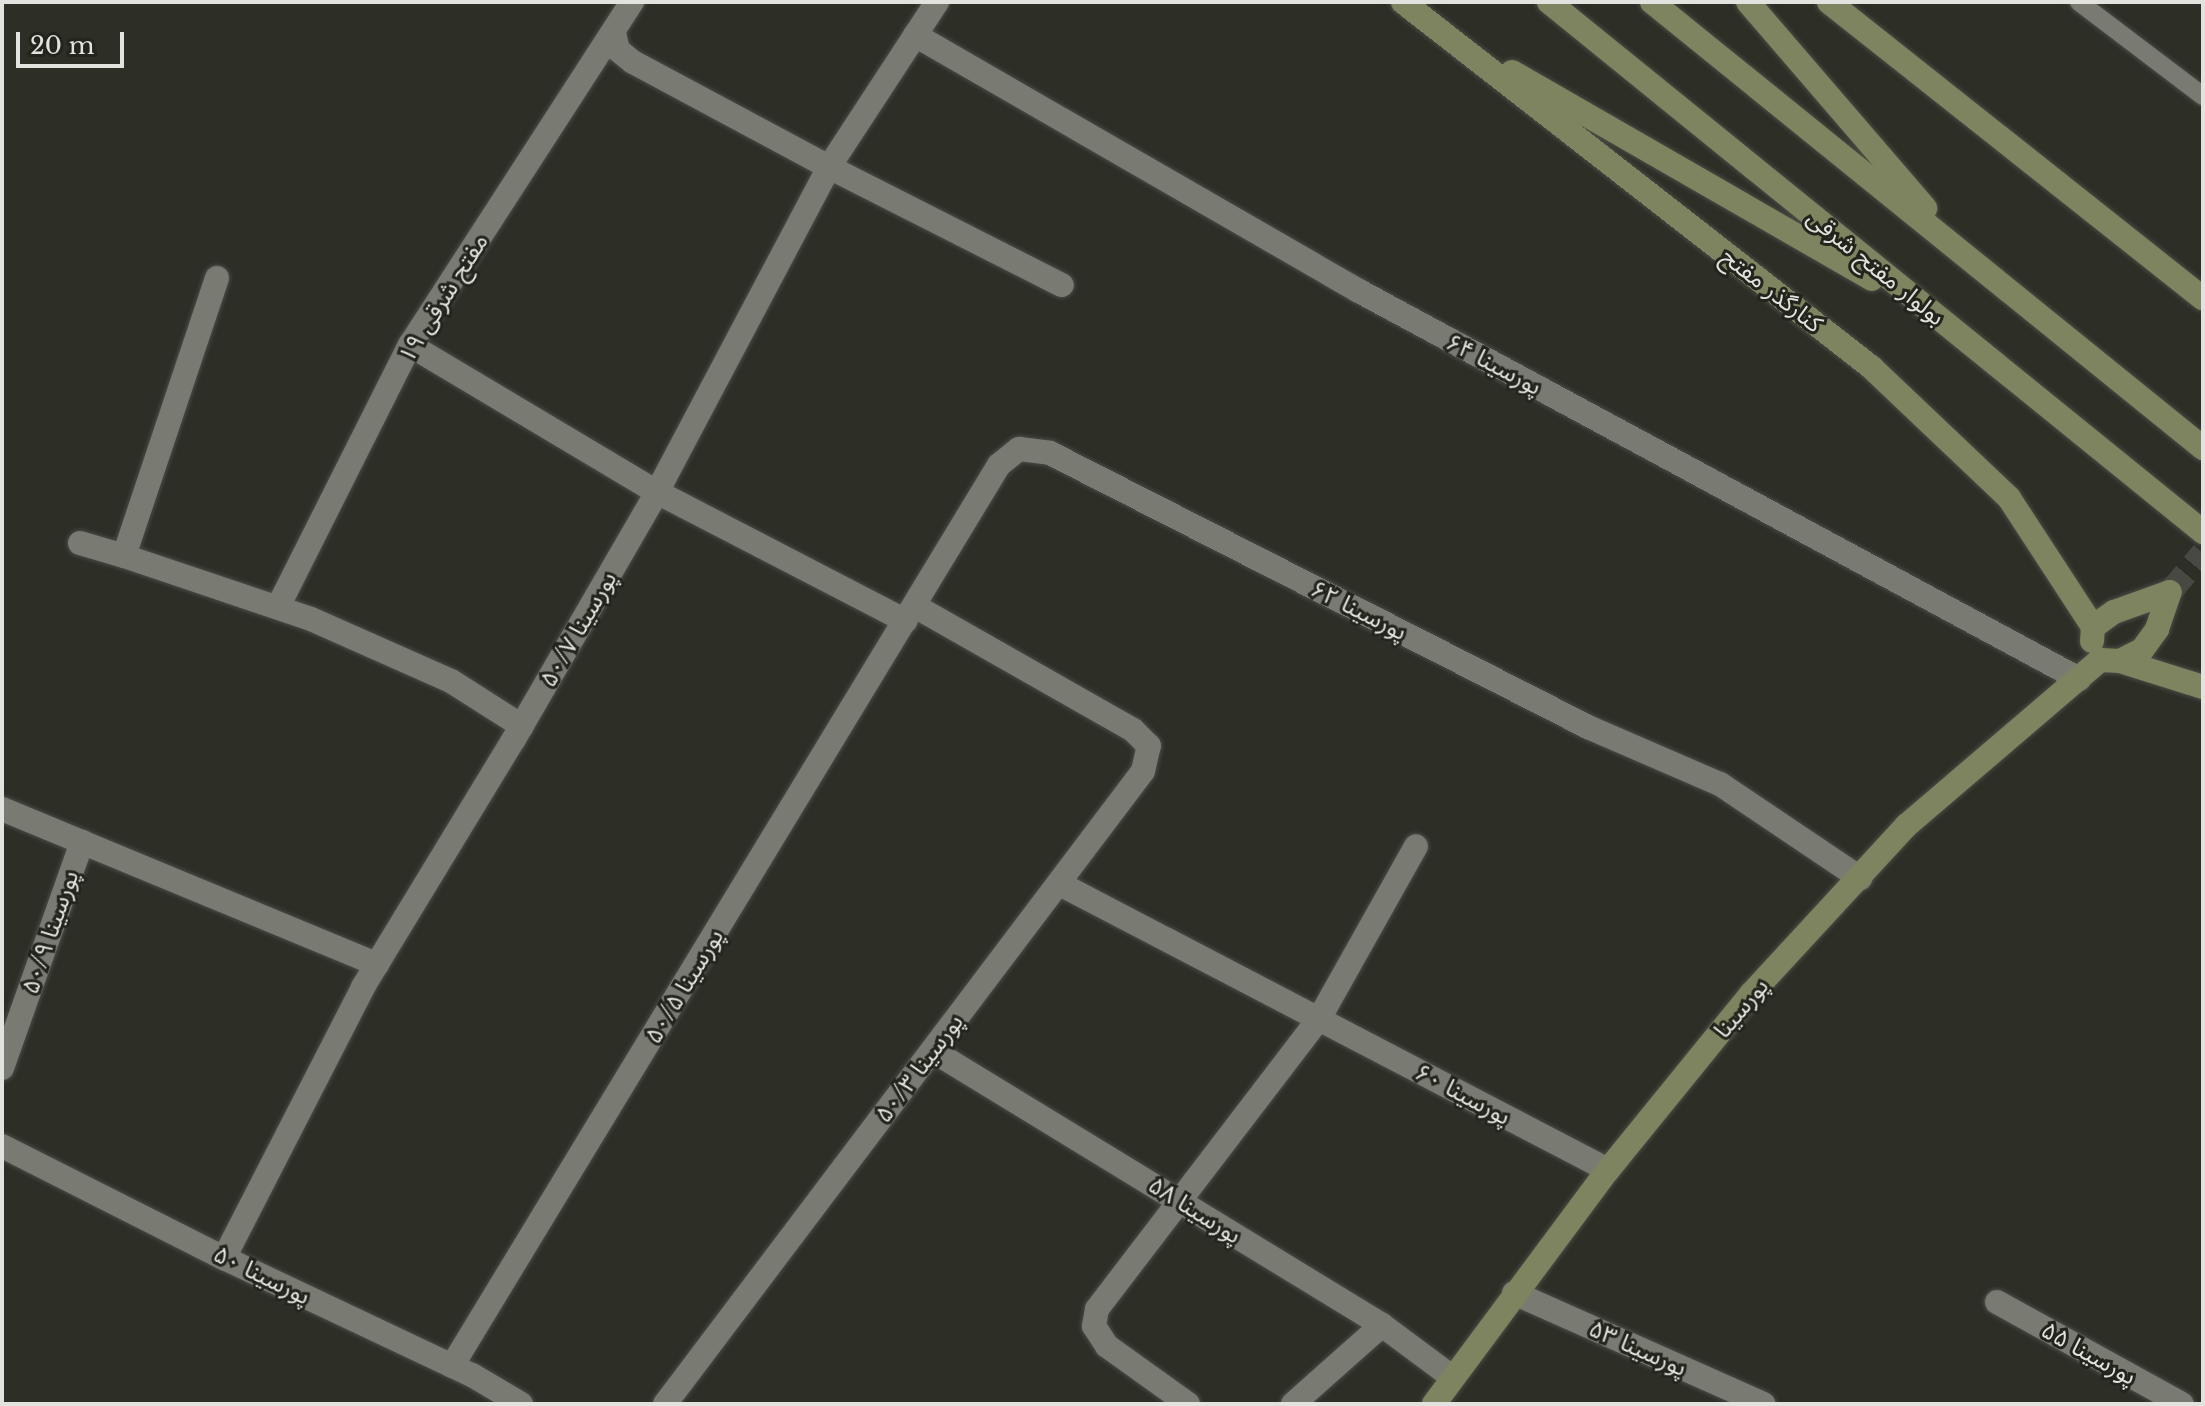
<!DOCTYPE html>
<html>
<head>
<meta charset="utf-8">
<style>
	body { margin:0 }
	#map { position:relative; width:2205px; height:1406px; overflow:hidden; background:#2d2e26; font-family:"Libre Baskerville","Noto Sans Arabic",serif }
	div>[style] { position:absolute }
	.secondary-tunnel>* { height:24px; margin-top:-12px; transform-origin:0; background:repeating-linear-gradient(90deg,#484942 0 24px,transparent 0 36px) }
	.roads { filter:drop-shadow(0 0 2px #4a4b45) drop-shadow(0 0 2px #4a4b45) }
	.lane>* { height:18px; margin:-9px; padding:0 9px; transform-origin:9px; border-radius:9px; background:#797b72 }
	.street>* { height:24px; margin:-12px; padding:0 12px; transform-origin:12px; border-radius:12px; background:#797b72 }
	.secondary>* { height:24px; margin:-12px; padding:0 12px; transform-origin:12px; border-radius:12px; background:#7e8360 }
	span { translate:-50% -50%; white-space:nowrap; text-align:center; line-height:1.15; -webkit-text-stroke:6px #23241c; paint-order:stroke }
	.street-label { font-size:24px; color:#e2e3de }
	.frame { position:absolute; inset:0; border:4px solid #e2e3de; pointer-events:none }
	.scale { position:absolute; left:16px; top:32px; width:108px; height:36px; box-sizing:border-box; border:4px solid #e2e3de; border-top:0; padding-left:10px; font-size:24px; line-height:28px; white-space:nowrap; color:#e2e3de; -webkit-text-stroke:6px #23241c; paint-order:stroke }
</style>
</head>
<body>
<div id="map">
	<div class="secondary-tunnel">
		<div style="left:2170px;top:592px;width:51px;rotate:-49.8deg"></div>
	</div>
	<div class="roads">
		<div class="lane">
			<div style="left:2079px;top:2px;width:156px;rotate:37.2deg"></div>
		</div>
		<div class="street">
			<div style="left:614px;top:33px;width:17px;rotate:77deg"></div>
			<div style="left:618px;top:50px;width:19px;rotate:39deg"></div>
			<div style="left:633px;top:62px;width:222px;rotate:28.2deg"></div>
			<div style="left:829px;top:167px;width:261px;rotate:26.9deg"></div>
			<div style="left:915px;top:35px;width:513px;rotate:29.97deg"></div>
			<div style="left:1359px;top:291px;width:818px;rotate:28.32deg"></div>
			<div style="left:217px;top:278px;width:293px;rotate:108.5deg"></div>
			<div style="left:124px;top:556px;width:197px;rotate:18.6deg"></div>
			<div style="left:311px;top:619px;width:153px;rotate:23.9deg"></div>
			<div style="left:451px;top:681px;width:84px;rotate:32.4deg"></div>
			<div style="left:410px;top:345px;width:287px;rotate:30.8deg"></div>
			<div style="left:657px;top:492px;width:280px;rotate:27.4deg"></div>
			<div style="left:80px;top:543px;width:46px;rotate:16.5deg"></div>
			<div style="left:278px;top:607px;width:293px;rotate:-63.3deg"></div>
			<div style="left:410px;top:345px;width:409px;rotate:-57.1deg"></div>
			<div style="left:2px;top:809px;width:406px;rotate:22.5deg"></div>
			<div style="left:1060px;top:884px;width:618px;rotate:27.56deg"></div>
			<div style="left:933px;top:1051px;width:526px;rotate:31.39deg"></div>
			<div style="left:1382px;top:1325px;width:87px;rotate:36.6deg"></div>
			<div style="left:2px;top:1068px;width:240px;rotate:-70.5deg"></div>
			<div style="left:2px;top:1146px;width:249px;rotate:26.8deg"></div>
			<div style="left:224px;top:1258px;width:274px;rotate:25.3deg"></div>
			<div style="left:472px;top:1375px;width:57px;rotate:30.6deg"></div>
			<div style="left:224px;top:1258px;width:305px;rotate:-62.8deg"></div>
			<div style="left:363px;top:987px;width:290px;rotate:-58.7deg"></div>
			<div style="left:514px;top:739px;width:285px;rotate:-59.9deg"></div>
			<div style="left:657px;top:492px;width:368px;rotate:-62.1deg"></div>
			<div style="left:829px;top:167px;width:197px;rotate:-56.8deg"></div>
			<div style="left:1514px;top:1293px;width:273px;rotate:24deg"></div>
			<div style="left:1997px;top:1302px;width:211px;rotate:28.9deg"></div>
			<div style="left:452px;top:1366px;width:1054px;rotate:-58.74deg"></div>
			<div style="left:999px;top:465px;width:26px;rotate:-39deg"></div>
			<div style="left:1019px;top:449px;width:31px;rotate:7deg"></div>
			<div style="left:1050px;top:453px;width:604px;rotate:26.99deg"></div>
			<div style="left:1588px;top:727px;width:144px;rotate:23.4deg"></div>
			<div style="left:1720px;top:784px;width:169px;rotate:33.9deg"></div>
			<div style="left:665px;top:1404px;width:793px;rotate:-52.94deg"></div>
			<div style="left:1143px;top:771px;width:26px;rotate:-77deg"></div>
			<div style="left:1149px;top:746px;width:23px;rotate:-135deg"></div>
			<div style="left:1133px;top:730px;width:251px;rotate:-150.4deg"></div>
			<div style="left:1188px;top:1404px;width:100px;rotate:-144.4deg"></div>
			<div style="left:1107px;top:1346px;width:24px;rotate:-123deg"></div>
			<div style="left:1094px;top:1326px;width:17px;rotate:-80deg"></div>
			<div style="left:1097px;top:1309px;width:365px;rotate:-52.6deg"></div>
			<div style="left:1319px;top:1019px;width:198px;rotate:-60.7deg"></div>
			<div style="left:1293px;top:1404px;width:119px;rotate:-41.6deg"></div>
		</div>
		<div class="secondary">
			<div style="left:1403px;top:2px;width:594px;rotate:37.95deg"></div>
			<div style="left:1871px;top:367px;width:190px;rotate:43.5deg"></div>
			<div style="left:2009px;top:498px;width:154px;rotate:56.9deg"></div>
			<div style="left:1549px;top:2px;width:842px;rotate:39.02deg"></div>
			<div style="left:1652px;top:2px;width:709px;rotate:38.99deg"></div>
			<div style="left:1748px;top:2px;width:272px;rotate:49.3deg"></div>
			<div style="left:1829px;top:2px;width:477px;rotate:38.4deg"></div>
			<div style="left:1512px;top:72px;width:415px;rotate:29.9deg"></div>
			<div style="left:2092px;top:641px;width:14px;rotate:-86deg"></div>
			<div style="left:2093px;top:627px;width:26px;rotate:-36deg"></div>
			<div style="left:2114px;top:612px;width:59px;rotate:-19.7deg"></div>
			<div style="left:2100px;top:660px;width:20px;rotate:3deg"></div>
			<div style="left:2120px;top:661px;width:25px;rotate:-27deg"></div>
			<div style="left:2142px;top:650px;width:26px;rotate:-54deg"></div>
			<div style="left:2157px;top:629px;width:39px;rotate:-71deg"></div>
			<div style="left:2120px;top:661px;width:87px;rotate:17.4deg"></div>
			<div style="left:1434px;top:1404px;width:292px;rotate:-53.4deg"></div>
			<div style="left:1608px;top:1170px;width:227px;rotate:-50.9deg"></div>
			<div style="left:1751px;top:994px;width:230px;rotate:-47.3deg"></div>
			<div style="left:1907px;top:825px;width:254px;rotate:-40.5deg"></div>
		</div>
	</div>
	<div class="street-label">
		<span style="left:1876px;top:267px;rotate:39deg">بولوار مفتح شرقی</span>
		<span style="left:1772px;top:290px;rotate:38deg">کنارگذر مفتح</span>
		<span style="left:443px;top:298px;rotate:-58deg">مفتح شرقی ۱۹</span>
		<span style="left:1494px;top:364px;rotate:28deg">پورسینا ۶۴</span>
		<span style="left:1359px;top:610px;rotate:27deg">پورسینا ۶۲</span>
		<span style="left:578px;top:629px;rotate:-60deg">پورسینا ۵۰/۷</span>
		<span style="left:50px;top:932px;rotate:-71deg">پورسینا ۵۰/۹</span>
		<span style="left:684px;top:986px;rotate:-59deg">پورسینا ۵۰/۵</span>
		<span style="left:1741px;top:1008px;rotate:-50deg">پورسینا</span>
		<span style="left:919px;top:1068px;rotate:-53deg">پورسینا ۵۰/۳</span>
		<span style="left:1463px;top:1094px;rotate:28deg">پورسینا ۶۰</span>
		<span style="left:1195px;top:1210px;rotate:32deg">پورسینا ۵۸</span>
		<span style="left:262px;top:1275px;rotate:26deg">پورسینا ۵۰</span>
		<span style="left:1638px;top:1348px;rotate:24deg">پورسینا ۵۳</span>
		<span style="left:2089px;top:1353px;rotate:29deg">پورسینا ۵۵</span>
	</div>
	<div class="frame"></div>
	<div class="scale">20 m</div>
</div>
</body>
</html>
